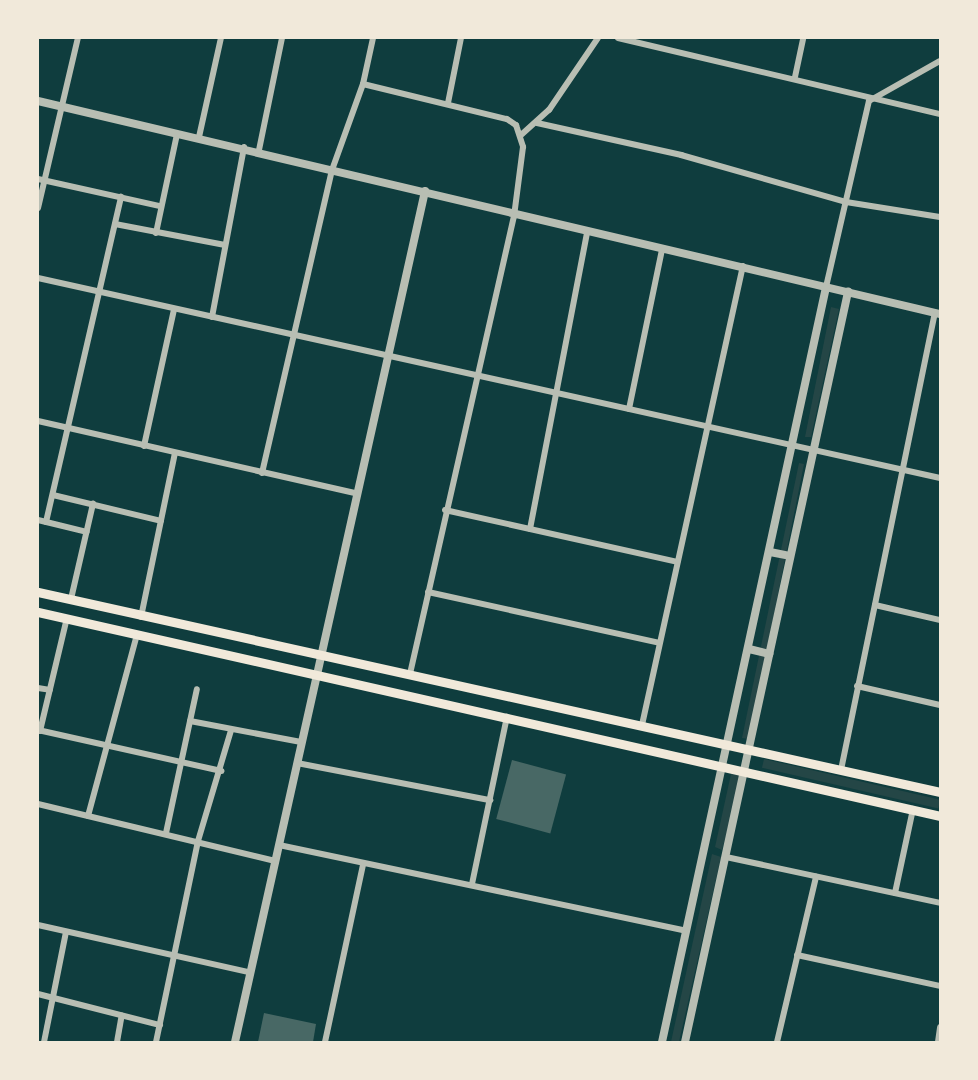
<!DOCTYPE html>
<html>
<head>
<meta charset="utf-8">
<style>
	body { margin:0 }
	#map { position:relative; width:978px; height:1080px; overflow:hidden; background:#0f3d3e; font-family:"Work Sans",sans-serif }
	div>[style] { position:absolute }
	.green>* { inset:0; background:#244646; transform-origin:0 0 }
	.building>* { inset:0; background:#486865; transform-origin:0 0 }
	.minor>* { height:6px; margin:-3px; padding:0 3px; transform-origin:3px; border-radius:3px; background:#b8beb3 }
	.tertiary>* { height:8px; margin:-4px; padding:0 4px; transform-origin:4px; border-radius:4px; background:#b8beb3 }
	.secondary>* { height:9px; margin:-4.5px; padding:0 4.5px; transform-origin:4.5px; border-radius:4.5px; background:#f1e9da }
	span { translate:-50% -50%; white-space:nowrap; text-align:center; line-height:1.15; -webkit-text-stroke:6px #f1e9da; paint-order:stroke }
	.frame { position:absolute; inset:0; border:39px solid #f1e9da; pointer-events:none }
</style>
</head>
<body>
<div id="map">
	<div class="green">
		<div style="clip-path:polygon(831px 307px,839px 309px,811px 437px,805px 437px)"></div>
		<div style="clip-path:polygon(799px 463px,804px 464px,749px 739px,742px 738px)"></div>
		<div style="left:764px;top:759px;width:181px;height:9px;rotate:13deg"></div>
		<div style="clip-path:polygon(731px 774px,742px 776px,722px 850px,715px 847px)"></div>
		<div style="clip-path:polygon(712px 854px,721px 857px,679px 1042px,671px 1042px)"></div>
	</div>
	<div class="building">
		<div style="left:512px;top:760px;width:56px;height:61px;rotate:15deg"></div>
		<div style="clip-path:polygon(264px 1013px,316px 1024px,313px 1042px,258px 1042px)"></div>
	</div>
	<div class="minor">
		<div style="left:618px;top:38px;width:331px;rotate:13.3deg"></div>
		<div style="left:795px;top:77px;width:40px;rotate:-78deg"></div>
		<div style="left:363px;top:84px;width:148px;rotate:13.7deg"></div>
		<div style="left:507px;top:119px;width:11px;rotate:34deg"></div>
		<div style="left:516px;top:125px;width:23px;rotate:72deg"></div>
		<div style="left:523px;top:147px;width:70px;rotate:97.4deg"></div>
		<div style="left:514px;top:216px;width:470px;rotate:102.8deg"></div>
		<div style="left:448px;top:103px;width:66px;rotate:-78.7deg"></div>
		<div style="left:537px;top:123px;width:148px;rotate:12.5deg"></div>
		<div style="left:681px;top:155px;width:172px;rotate:15.9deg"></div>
		<div style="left:846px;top:202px;width:95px;rotate:9.1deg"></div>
		<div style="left:521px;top:135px;width:38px;rotate:-42deg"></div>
		<div style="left:549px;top:110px;width:87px;rotate:-55.8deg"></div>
		<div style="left:199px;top:137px;width:101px;rotate:-77.5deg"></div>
		<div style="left:259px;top:150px;width:114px;rotate:-78.4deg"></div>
		<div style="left:38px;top:179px;width:125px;rotate:12.5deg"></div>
		<div style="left:38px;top:208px;width:175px;rotate:-76.8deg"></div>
		<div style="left:115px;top:224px;width:112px;rotate:10.8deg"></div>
		<div style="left:156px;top:233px;width:101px;rotate:-78deg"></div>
		<div style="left:38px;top:278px;width:924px;rotate:12.5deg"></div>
		<div style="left:826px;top:287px;width:191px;rotate:-77deg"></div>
		<div style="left:869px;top:101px;width:81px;rotate:-29.4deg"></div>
		<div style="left:212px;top:317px;width:173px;rotate:-79.3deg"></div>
		<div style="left:629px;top:409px;width:163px;rotate:-78.3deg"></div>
		<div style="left:38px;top:421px;width:326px;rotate:12.8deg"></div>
		<div style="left:144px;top:446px;width:140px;rotate:-77.6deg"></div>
		<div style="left:262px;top:473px;width:311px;rotate:-77deg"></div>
		<div style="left:332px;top:170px;width:91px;rotate:-70.2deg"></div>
		<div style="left:363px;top:84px;width:47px;rotate:-77.7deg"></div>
		<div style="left:53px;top:495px;width:111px;rotate:13.5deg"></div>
		<div style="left:445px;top:510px;width:238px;rotate:12.6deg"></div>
		<div style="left:38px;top:520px;width:50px;rotate:13.8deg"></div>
		<div style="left:46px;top:522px;width:334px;rotate:-77deg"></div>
		<div style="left:530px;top:529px;width:300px;rotate:-79.1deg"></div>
		<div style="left:428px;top:592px;width:237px;rotate:12.4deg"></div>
		<div style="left:71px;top:599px;width:98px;rotate:-77deg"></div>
		<div style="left:875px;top:605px;width:67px;rotate:13deg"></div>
		<div style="left:141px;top:617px;width:167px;rotate:-78.3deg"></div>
		<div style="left:857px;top:686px;width:85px;rotate:12.9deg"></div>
		<div style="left:38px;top:688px;width:12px;rotate:9deg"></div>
		<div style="left:190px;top:721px;width:113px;rotate:10.7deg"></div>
		<div style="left:642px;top:725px;width:470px;rotate:-77.6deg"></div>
		<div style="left:38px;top:730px;width:188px;rotate:12.6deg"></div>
		<div style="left:40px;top:731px;width:116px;rotate:-76.6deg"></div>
		<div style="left:297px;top:763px;width:197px;rotate:10.9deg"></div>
		<div style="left:841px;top:770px;width:467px;rotate:-78.4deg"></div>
		<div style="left:38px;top:804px;width:244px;rotate:13.5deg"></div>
		<div style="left:88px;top:816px;width:188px;rotate:-74.9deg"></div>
		<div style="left:166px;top:833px;width:147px;rotate:-77.9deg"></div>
		<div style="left:279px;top:845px;width:416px;rotate:11.9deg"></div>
		<div style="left:726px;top:857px;width:219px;rotate:12.1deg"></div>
		<div style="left:472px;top:884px;width:171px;rotate:-78.2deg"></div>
		<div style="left:895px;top:893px;width:86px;rotate:-77.9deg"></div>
		<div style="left:38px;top:925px;width:216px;rotate:12.6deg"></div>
		<div style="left:797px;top:955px;width:146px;rotate:12.2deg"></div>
		<div style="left:38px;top:994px;width:126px;rotate:14.3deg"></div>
		<div style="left:44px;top:1042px;width:112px;rotate:-78.7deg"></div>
		<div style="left:117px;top:1042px;width:27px;rotate:-80deg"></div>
		<div style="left:156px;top:1042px;width:205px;rotate:-78.2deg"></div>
		<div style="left:198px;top:841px;width:116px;rotate:-73.4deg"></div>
		<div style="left:325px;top:1042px;width:182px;rotate:-77.9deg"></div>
		<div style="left:777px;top:1042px;width:170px;rotate:-76.7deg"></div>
		<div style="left:938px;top:1042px;width:15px;rotate:-82deg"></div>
	</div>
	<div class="tertiary">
		<div style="left:38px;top:101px;width:927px;rotate:13.29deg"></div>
		<div style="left:770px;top:552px;width:20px;rotate:11deg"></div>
		<div style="left:749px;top:649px;width:21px;rotate:14deg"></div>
		<div style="left:235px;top:1042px;width:872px;rotate:-77.41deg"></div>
		<div style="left:662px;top:1042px;width:773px;rotate:-77.74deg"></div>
		<div style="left:685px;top:1042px;width:768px;rotate:-77.74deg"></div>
	</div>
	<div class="secondary">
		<div style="left:38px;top:592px;width:924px;rotate:12.5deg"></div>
		<div style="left:38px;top:612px;width:925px;rotate:12.74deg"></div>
	</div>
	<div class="frame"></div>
</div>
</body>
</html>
